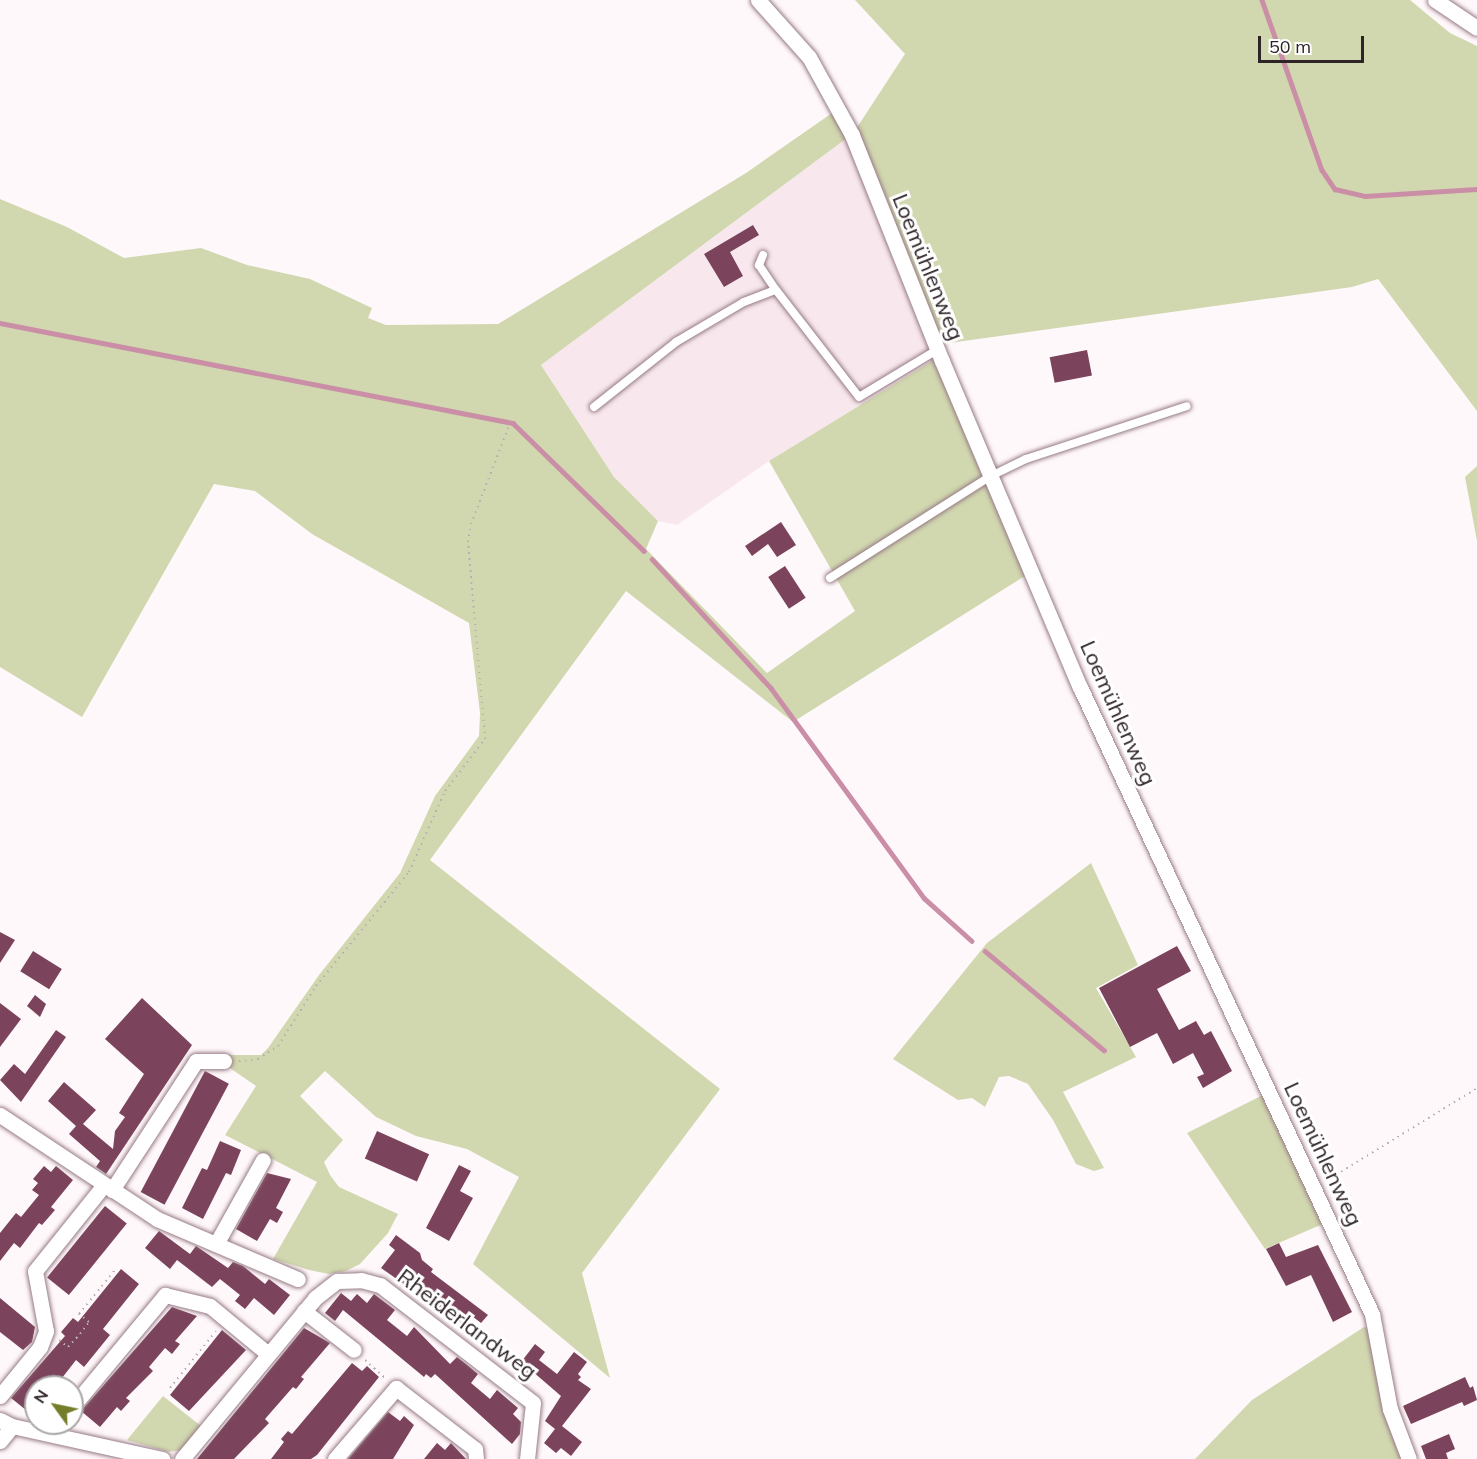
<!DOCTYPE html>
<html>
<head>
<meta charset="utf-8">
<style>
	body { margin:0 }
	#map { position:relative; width:1477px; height:1459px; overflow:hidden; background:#fff8fa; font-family:Mulish,sans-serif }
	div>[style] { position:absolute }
	.built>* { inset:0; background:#f8e8ed }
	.green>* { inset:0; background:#d1d8af }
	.stream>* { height:4.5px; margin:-2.25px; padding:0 2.25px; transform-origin:2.25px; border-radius:2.25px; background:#cb8ea7 }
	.building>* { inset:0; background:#7b445c; transform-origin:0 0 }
	.path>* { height:2px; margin-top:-1px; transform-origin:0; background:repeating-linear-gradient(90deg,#b6aeb1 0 1.5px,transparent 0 6px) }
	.roads { filter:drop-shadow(0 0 2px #977b86) drop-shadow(0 0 2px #977b86) }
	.lane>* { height:8px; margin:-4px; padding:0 4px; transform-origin:4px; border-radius:4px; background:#fff }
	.street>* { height:15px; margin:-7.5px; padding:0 7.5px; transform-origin:7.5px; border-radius:7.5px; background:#fff }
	span { translate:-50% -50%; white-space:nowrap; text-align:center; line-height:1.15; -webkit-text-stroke:6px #fff; paint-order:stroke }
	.street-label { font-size:22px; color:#2e2327 }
	.north { position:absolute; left:24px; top:1375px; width:60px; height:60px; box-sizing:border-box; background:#fff; border:2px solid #aba7a9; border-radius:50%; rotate:303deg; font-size:16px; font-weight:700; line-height:24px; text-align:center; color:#2e2327 }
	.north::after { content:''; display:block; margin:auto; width:21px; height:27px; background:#747d28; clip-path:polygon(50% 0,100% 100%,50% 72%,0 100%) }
	.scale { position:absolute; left:1258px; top:36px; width:106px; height:27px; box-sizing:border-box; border:3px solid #2e2327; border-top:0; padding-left:8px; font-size:18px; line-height:21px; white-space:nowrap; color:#2e2327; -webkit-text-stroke:4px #fff; paint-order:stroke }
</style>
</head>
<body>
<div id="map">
	<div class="built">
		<div style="clip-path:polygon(847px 138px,937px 358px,769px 461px,677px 525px,658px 521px,614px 477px,541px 365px)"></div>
	</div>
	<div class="green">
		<div style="clip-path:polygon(855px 0,1410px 0,1450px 33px,1477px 46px,1477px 411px,1378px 279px,1352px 287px,942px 344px,856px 129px,905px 54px)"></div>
		<div style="clip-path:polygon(835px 111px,847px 138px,541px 365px,614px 477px,658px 521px,646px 549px,767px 673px,855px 611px,769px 461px,937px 358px,1028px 574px,793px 722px,626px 591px,430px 860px,720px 1089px,582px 1273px,610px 1378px,473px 1264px,519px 1177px,467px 1149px,416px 1136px,376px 1117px,325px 1071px,300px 1096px,343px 1140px,324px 1162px,330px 1175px,339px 1187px,398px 1214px,388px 1233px,360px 1264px,346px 1271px,329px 1274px,309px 1270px,273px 1259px,317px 1182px,225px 1135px,256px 1086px,211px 1055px,261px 1055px,268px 1048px,319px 975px,400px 873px,435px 796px,479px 736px,480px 713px,469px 623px,312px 534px,255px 491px,214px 484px,82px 717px,0 667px,0 199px,67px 227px,124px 258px,201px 248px,247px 265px,310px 279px,372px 308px,368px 318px,386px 325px,498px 324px,746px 173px)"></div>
		<div style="clip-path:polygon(1477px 466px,1477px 541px,1465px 477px)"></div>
		<div style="clip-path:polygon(1091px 863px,1138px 965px,1096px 988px,1136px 1057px,1063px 1092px,1104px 1168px,1094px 1171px,1076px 1164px,1053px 1120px,1028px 1084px,1009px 1076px,999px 1077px,985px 1107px,972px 1098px,958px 1100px,893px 1059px,987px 943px)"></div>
		<div style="clip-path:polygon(1265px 1094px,1325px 1223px,1265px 1249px,1187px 1133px)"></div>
		<div style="clip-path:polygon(1364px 1327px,1375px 1329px,1407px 1459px,1195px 1459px,1252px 1400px)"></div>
		<div style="clip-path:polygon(163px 1396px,201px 1426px,181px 1450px,168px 1452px,127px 1440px)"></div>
	</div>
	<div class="stream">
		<div style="left:1262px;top:0;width:180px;rotate:70.6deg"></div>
		<div style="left:1322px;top:170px;width:23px;rotate:56deg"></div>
		<div style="left:1335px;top:189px;width:31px;rotate:13deg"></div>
		<div style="left:1365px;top:196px;width:112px;rotate:-3.6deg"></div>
		<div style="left:0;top:323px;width:523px;rotate:11.03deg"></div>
		<div style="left:513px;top:423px;width:183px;rotate:44.3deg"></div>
		<div style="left:652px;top:559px;width:176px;rotate:47.3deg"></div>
		<div style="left:771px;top:688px;width:260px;rotate:53.9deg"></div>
		<div style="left:924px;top:898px;width:64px;rotate:41.9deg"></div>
		<div style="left:985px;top:951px;width:155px;rotate:39.8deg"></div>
	</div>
	<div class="building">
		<div style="clip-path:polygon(753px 225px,759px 235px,730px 252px,743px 276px,724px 287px,704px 254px)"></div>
		<div style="left:1087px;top:350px;width:26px;height:38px;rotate:79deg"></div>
		<div style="clip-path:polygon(781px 522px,796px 545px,777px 557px,768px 544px,752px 556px,745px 546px)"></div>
		<div style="left:785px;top:566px;width:38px;height:20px;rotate:57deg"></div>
		<div style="clip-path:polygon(0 932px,15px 940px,0 963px)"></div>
		<div style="clip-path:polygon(1177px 946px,1191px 971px,1157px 989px,1179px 1030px,1196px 1021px,1204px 1035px,1211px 1031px,1232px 1071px,1203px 1088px,1197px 1077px,1204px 1074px,1193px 1053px,1173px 1064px,1157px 1033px,1130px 1047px,1099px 988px)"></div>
		<div style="left:33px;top:951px;width:34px;height:24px;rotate:32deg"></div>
		<div style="clip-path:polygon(35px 995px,46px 1004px,40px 1017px,27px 1006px)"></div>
		<div style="clip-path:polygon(142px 998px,192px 1045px,106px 1174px,96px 1167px,100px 1161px,69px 1134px,76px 1126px,48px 1101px,64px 1082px,96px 1110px,83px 1124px,113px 1149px,115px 1131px,125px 1117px,119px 1113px,144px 1074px,105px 1039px)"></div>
		<div style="clip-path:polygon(0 1003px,21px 1019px,0 1047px)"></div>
		<div style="clip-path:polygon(56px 1030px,66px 1037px,21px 1102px,0 1080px,14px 1064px,25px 1074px)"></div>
		<div style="left:205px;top:1071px;width:27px;height:137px;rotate:28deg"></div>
		<div style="left:377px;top:1131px;width:57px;height:30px;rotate:24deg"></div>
		<div style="clip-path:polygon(220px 1141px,241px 1150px,231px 1175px,226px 1173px,203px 1219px,182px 1208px,202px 1168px,207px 1170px)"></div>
		<div style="clip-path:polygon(459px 1165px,471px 1171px,460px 1191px,473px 1198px,449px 1241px,426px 1228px)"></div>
		<div style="clip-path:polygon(44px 1166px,51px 1172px,56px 1166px,73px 1180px,51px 1207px,55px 1210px,42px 1225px,39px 1223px,20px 1248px,14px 1243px,0 1261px,0 1233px,16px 1213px,21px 1217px,39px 1195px,32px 1190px,38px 1183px,33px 1179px)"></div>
		<div style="clip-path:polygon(267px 1173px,291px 1179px,276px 1208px,283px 1212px,277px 1223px,270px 1219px,257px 1241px,236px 1229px)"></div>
		<div style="left:105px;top:1206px;width:28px;height:92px;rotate:39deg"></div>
		<div style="clip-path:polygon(159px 1231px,190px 1254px,196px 1246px,228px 1268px,233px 1262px,243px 1266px,265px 1284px,269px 1279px,290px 1295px,274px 1315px,254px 1298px,245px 1309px,235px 1301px,240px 1295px,220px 1279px,212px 1287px,177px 1260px,170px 1269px,145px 1248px)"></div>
		<div style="clip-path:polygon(396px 1235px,420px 1253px,422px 1260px,433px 1269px,431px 1272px,488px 1315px,481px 1323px,472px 1316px,464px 1326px,381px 1268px,395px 1250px,389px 1245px)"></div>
		<div style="clip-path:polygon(1279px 1243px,1286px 1257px,1318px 1245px,1352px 1312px,1333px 1322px,1311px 1275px,1286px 1286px,1266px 1249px)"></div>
		<div style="clip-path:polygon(121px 1269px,139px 1284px,103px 1329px,110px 1335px,84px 1367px,76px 1360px,55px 1387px,36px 1387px,36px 1407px,31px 1414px,11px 1398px,65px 1336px,61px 1332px,73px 1318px,78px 1322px)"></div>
		<div style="clip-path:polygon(341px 1293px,351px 1301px,357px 1294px,367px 1303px,374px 1294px,395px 1310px,387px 1320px,407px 1336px,414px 1327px,450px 1364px,457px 1357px,466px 1364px,478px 1374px,471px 1383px,490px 1399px,497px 1390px,518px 1408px,513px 1414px,521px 1422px,520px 1434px,512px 1444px,435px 1374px,431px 1378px,426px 1374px,424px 1377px,343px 1310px,335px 1321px,325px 1313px)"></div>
		<div style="clip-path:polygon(0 1298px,35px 1327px,32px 1342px,23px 1350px,0 1332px)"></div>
		<div style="clip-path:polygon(172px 1307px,197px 1316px,175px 1341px,180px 1344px,172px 1354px,165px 1348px,149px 1367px,153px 1371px,126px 1398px,130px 1401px,121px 1411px,117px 1407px,100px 1427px,81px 1411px)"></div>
		<div style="clip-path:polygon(304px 1328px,330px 1343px,301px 1377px,304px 1379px,296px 1389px,293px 1387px,265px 1419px,269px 1423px,234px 1459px,197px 1459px)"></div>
		<div style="clip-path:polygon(222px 1330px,246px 1350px,189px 1411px,170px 1395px)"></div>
		<div style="clip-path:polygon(535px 1344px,545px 1352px,539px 1360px,557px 1374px,574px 1352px,587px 1362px,578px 1374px,581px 1377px,578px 1380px,591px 1389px,562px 1426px,582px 1442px,571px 1456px,561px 1448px,556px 1453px,544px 1443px,555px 1429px,545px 1421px,561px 1396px,532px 1371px,526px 1379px,515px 1370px)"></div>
		<div style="clip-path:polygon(352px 1363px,362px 1371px,367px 1366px,379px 1377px,317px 1455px,311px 1459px,271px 1459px,284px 1442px,281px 1439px,288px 1431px,292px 1434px)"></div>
		<div style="clip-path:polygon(1465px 1377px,1470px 1388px,1473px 1386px,1477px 1400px,1464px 1406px,1462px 1402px,1411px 1424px,1403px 1406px)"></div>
		<div style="clip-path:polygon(388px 1412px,400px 1421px,404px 1416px,414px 1425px,393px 1459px,348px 1459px)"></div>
		<div style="clip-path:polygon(1449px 1434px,1455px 1449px,1446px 1453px,1448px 1459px,1426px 1459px,1421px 1446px)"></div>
		<div style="clip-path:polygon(437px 1443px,445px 1450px,451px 1443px,466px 1459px,424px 1459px)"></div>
	</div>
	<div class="path">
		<div style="left:239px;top:1061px;width:19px;rotate:-6deg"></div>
		<div style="left:258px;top:1059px;width:24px;rotate:-33deg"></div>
		<div style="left:278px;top:1046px;width:71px;rotate:-57.7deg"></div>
		<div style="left:316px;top:986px;width:147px;rotate:-50.8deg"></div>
		<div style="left:409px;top:872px;width:89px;rotate:-66deg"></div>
		<div style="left:445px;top:791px;width:66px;rotate:-52.4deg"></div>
		<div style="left:485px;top:739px;width:198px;rotate:-94.9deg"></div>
		<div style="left:468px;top:542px;width:18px;rotate:-81deg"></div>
		<div style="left:471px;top:524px;width:105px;rotate:-68.8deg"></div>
		<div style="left:1326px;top:1181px;width:177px;rotate:-31.6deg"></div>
		<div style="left:59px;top:1340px;width:11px;rotate:38deg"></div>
		<div style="left:68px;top:1347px;width:18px;rotate:-47deg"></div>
		<div style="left:80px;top:1334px;width:15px;rotate:-53deg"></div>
		<div style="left:89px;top:1322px;width:13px;rotate:-141deg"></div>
		<div style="left:79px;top:1314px;width:57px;rotate:-50.7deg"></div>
		<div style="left:365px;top:1360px;width:27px;rotate:42deg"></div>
		<div style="left:170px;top:1388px;width:73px;rotate:-51.1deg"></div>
	</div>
	<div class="roads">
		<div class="lane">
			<div style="left:763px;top:255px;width:11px;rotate:112deg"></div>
			<div style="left:759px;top:265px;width:30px;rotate:56deg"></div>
			<div style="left:594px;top:407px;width:105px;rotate:-38.4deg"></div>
			<div style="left:676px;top:342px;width:79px;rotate:-30.5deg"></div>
			<div style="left:744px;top:302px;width:34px;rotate:-21deg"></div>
			<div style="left:776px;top:290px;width:135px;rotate:52.2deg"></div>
			<div style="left:859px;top:397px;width:91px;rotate:-31.1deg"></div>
			<div style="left:830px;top:578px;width:191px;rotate:-32.4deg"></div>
			<div style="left:991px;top:476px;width:39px;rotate:-26deg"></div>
			<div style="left:1026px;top:459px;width:169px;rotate:-18.2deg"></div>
		</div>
		<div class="street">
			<div style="left:758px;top:0;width:76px;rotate:48.2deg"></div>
			<div style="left:809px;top:57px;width:89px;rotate:61.1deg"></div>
			<div style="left:852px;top:135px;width:243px;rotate:68.3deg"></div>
			<div style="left:942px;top:361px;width:354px;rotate:67.1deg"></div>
			<div style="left:1080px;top:687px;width:692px;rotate:65.03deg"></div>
			<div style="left:1372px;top:1314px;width:97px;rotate:79.3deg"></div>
			<div style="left:1390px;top:1409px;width:53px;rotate:69.2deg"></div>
			<div style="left:1435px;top:0;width:50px;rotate:33.7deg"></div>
			<div style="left:0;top:1115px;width:188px;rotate:33.5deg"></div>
			<div style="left:157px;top:1219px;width:153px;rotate:23.1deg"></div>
			<div style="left:112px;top:1190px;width:154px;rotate:-56.9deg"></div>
			<div style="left:196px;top:1061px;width:28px"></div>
			<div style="left:216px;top:1244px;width:96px;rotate:-60.8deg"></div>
			<div style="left:304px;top:1311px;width:63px;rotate:38deg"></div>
			<div style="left:0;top:1396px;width:63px;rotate:-50.8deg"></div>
			<div style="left:40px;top:1347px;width:17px;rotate:-69deg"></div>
			<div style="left:46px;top:1331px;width:61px;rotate:-100.4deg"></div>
			<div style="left:35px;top:1271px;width:110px;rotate:-51.3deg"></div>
			<div style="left:72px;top:1407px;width:146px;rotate:-50.3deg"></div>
			<div style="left:165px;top:1295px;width:46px;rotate:13.7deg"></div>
			<div style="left:210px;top:1306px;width:75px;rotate:39.6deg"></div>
			<div style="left:0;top:1420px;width:13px;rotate:27deg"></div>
			<div style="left:12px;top:1426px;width:154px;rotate:12.4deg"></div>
			<div style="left:0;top:1441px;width:19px;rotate:-51deg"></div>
			<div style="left:182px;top:1459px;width:209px;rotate:-50.4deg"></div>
			<div style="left:315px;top:1298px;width:28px;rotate:-38deg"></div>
			<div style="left:337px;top:1281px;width:24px;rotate:-2deg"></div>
			<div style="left:361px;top:1280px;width:20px;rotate:15deg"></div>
			<div style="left:380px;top:1285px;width:193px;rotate:37.6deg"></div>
			<div style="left:533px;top:1403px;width:56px;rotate:96.1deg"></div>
			<div style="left:335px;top:1459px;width:94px;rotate:-49.3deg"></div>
			<div style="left:396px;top:1388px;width:100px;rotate:37.7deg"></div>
			<div style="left:475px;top:1449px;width:10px;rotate:84deg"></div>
		</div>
	</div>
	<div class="street-label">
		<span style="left:928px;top:267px;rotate:68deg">Loemühlenweg</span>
		<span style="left:1118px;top:713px;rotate:66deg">Loemühlenweg</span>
		<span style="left:1323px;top:1154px;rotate:65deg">Loemühlenweg</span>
		<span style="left:467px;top:1324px;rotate:37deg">Rheiderlandweg</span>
	</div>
	<div class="north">N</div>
	<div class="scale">50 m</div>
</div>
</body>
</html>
